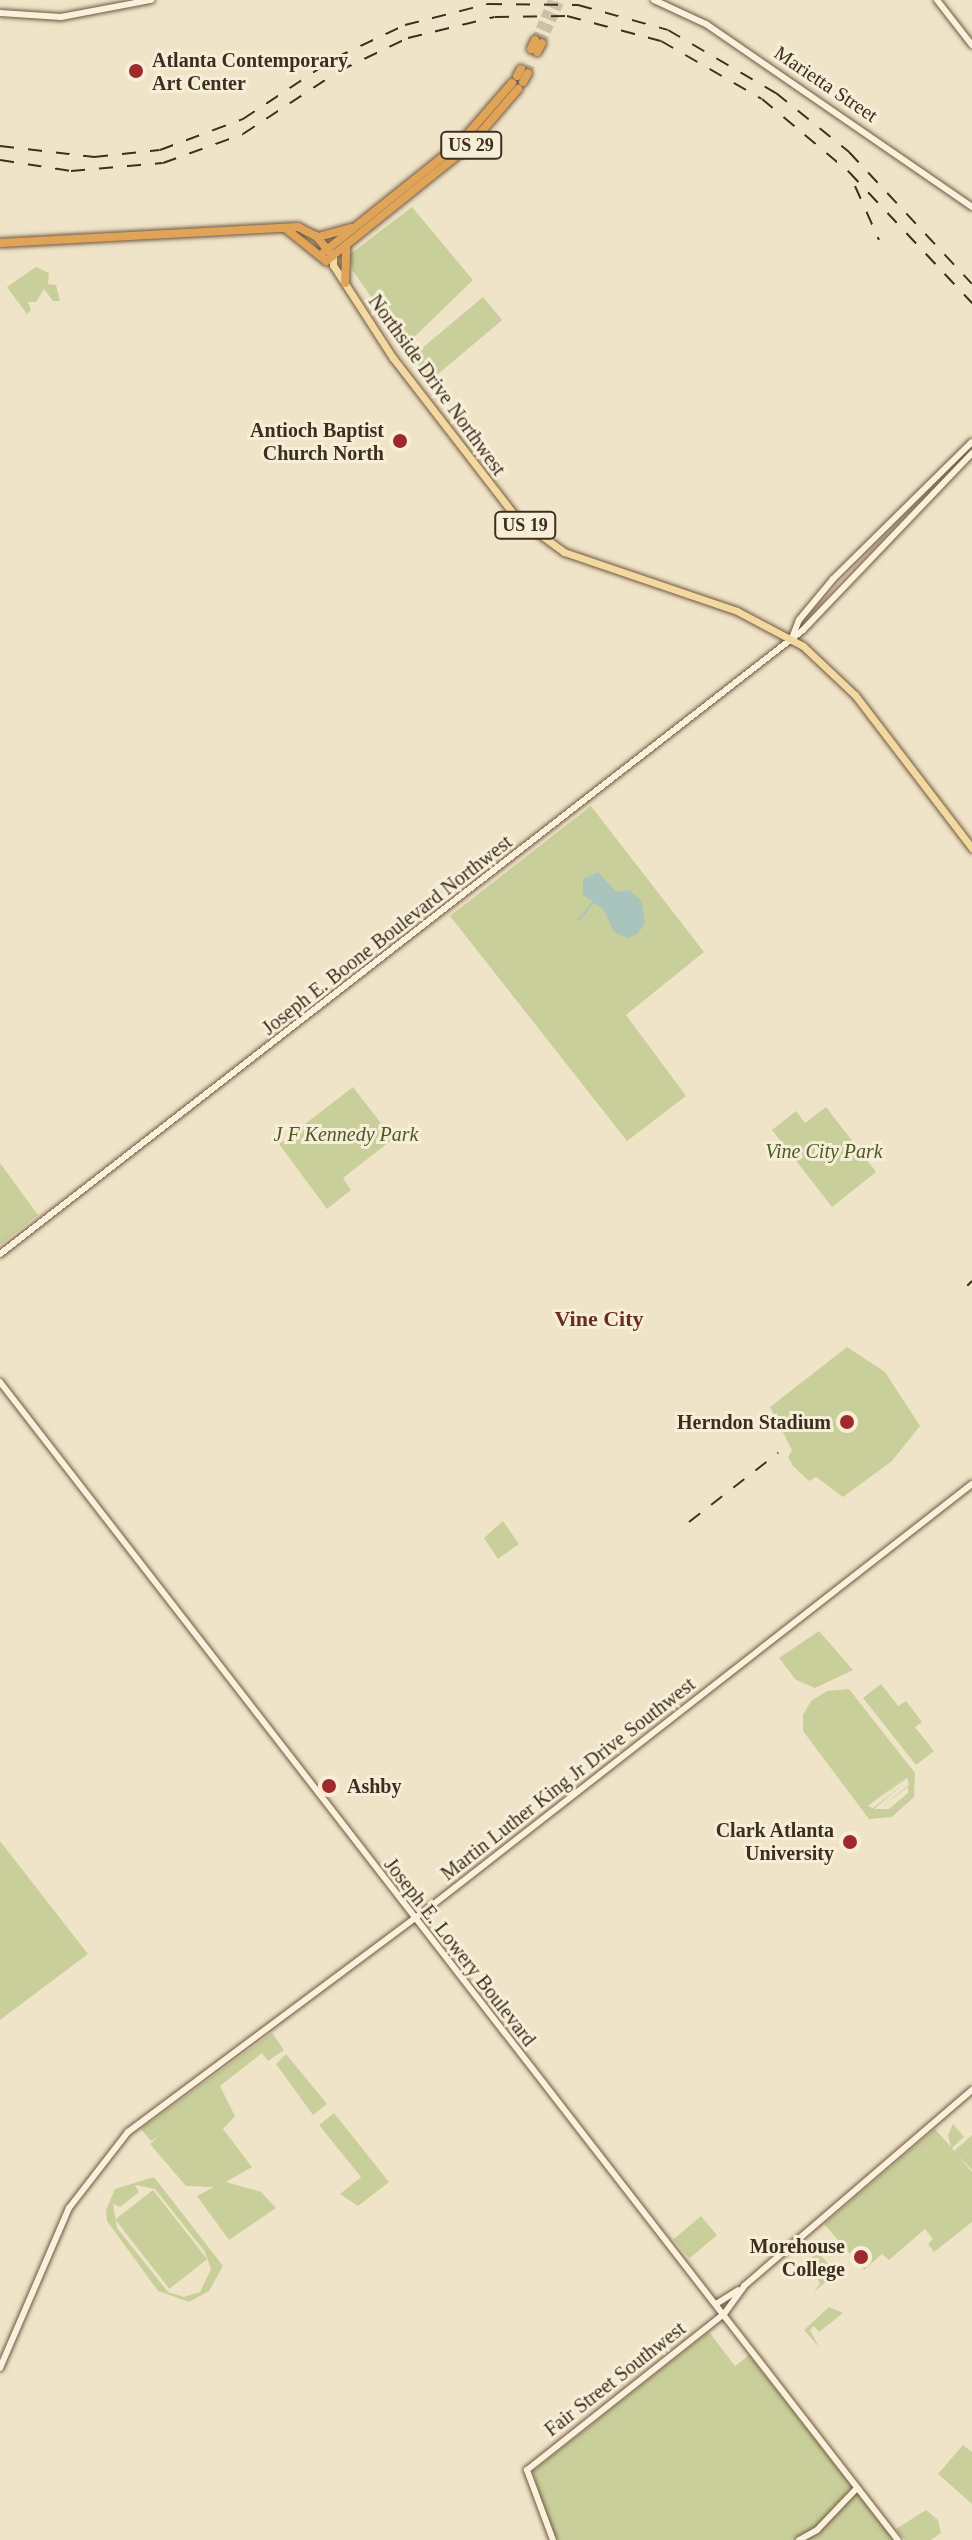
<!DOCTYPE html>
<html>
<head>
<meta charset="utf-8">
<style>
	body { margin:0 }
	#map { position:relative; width:972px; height:2540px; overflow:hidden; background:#f0e4c8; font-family:Georgia,serif }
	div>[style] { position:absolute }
	.green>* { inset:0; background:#c9cf9b; transform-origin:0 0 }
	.water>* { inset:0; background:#a9c4bc }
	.stream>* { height:2px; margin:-1px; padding:0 1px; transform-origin:1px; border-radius:1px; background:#a9c4bc }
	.highway-tunnel>* { height:8px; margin-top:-4px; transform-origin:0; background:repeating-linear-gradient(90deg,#ccc0a6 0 8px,transparent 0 12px) }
	.roads { filter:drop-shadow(0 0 2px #6f573f) drop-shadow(0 0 2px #6f573f) }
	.secondary>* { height:6px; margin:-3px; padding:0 3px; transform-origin:3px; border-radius:3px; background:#faf1dc }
	.primary>* { height:7px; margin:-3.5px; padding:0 3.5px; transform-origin:3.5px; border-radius:3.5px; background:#f3d9a0 }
	.highway>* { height:8px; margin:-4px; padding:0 4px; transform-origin:4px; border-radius:4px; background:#e0a458 }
	.rail>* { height:2px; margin-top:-1px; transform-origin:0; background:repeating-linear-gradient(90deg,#3d2e20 0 14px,transparent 0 28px) }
	.dots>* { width:22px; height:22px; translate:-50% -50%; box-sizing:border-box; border:4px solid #f7eed8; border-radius:50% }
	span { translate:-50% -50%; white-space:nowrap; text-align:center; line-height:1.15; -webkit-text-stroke:6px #f7eed8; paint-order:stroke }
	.shield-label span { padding:2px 6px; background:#f7eed8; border:2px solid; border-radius:6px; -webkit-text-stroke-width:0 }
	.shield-label { font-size:18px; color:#3d2e20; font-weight:700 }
	.poi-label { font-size:20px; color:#3d2e20; font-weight:700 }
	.left { translate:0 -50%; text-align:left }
	.right { translate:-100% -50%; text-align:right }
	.street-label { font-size:20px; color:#3d2e20 }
	.park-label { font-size:20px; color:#4d5a26; font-style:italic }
	.neighbourhood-label { font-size:22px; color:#6b2e1e; font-weight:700 }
</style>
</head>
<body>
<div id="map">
	<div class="green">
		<div style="clip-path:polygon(412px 207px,473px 280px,405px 346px,353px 271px,349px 255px)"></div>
		<div style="clip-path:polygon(36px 267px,49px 273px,48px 284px,56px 285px,60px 301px,53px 301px,44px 289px,36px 302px,28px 302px,31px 310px,27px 314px,7px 287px)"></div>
		<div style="left:483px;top:297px;width:30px;height:94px;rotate:50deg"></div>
		<div style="clip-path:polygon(591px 806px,704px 952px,626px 1015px,686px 1096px,627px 1141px,450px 916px)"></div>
		<div style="clip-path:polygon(353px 1087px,393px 1139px,343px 1178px,351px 1190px,327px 1209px,279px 1144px)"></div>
		<div style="clip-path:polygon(826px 1107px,876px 1172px,832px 1207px,772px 1130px,796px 1111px,805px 1123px)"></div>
		<div style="clip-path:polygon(0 1163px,38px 1215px,0 1245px)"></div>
		<div style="clip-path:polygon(847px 1347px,885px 1372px,920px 1426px,892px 1461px,843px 1497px,816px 1477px,809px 1481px,793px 1466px,788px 1457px,792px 1450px,770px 1407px)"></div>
		<div style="clip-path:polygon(503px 1521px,519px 1544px,498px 1559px,484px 1538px)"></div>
		<div style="clip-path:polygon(819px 1631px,853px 1670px,815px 1688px,796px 1680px,779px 1658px)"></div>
		<div style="clip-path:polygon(881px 1684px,898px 1706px,906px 1701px,922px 1722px,915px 1727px,934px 1751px,916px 1765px,863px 1698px)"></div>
		<div style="clip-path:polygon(evenodd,849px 1689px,915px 1773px,914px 1797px,892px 1817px,869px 1819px,803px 1731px,803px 1715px,811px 1701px,827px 1691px,849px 1689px,907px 1776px,877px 1800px,907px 1778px,909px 1785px,883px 1805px,908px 1787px,908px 1793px,889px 1809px,874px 1809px,902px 1785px,873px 1808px,868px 1806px,907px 1776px)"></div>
		<div style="clip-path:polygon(0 1841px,88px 1954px,0 2020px)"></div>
		<div style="clip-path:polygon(272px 2033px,284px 2050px,268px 2061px,262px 2053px,220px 2086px,235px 2116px,223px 2129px,252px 2167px,226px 2182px,261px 2192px,276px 2208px,229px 2240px,197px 2196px,214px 2187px,186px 2186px,150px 2144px,159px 2136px,151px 2141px,141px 2129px)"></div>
		<div style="clip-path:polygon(286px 2054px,327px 2104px,313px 2115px,276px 2064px)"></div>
		<div style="clip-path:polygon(334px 2113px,389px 2182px,358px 2206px,340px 2194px,361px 2177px,319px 2125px)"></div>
		<div style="clip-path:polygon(953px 2124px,964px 2137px,952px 2148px,954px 2151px,972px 2135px,972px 2170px,956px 2154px,972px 2172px,972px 2222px,934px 2252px,928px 2244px,933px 2239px,925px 2229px,889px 2260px,882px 2254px,864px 2270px,824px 2224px,935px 2129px,951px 2147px,948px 2135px)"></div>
		<div style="clip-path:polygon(evenodd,154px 2177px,223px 2266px,209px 2291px,189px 2302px,158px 2291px,107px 2221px,106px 2210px,115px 2189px,154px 2177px,135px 2185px,155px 2189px,205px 2252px,211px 2269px,200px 2292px,184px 2297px,168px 2292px,117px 2228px,113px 2204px,120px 2207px,139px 2192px,135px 2185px)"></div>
		<div style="left:153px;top:2190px;width:88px;height:48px;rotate:52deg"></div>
		<div style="left:701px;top:2216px;width:25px;height:36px;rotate:50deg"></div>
		<div style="clip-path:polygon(818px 2252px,836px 2273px,814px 2292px,820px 2283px,806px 2263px)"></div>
		<div style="clip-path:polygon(829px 2307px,843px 2313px,819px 2332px,814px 2326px,810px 2330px,819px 2347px,804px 2330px)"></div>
		<div style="clip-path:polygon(709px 2332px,735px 2366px,749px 2355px,894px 2540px,553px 2540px,533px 2471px)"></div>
		<div style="clip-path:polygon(963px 2445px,972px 2452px,972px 2504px,938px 2474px)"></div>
		<div style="clip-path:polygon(926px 2510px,938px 2520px,941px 2533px,931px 2540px,905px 2540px,896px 2529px)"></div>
	</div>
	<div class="water">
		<div style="clip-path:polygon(598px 872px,616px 892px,630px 890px,642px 902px,645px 924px,637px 934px,627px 938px,614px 932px,603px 909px,583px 895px,583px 879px)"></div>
	</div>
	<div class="stream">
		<div style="left:579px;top:920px;width:23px;rotate:-52deg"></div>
	</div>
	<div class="highway-tunnel">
		<div style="left:535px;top:40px;width:43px;rotate:-67deg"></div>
		<div style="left:542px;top:43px;width:47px;rotate:-66.2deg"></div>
		<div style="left:528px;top:73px;width:11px;rotate:-68deg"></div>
	</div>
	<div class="roads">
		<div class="secondary">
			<div style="left:654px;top:0;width:57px;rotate:24.8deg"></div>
			<div style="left:706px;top:24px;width:323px;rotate:34.5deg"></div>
			<div style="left:937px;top:0;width:57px;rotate:52.1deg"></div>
			<div style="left:0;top:13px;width:61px;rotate:3.8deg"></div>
			<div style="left:61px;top:17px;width:92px;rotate:-10.7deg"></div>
			<div style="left:792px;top:638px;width:19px;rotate:-69deg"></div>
			<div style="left:799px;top:620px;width:53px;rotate:-50.3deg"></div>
			<div style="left:833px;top:579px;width:195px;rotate:-44.6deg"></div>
			<div style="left:0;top:1254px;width:1017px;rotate:-37.85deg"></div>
			<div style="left:803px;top:630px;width:245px;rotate:-46.3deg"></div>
			<div style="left:0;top:1382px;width:1465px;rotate:52.21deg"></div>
			<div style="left:716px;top:2304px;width:26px;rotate:-32deg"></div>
			<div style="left:0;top:2368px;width:174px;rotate:-66.7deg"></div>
			<div style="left:69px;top:2208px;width:96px;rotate:-52.2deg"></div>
			<div style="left:128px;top:2132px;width:365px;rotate:-36.7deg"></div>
			<div style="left:421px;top:1914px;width:699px;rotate:-37.97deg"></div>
			<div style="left:553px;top:2540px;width:75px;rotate:-110.4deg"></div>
			<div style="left:527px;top:2470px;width:251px;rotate:-38.4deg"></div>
			<div style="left:724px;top:2314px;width:34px;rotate:-54deg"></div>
			<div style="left:744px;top:2286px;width:301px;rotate:-40.7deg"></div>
			<div style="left:799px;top:2540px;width:21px;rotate:-29deg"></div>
			<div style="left:817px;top:2530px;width:57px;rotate:-46.4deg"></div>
		</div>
		<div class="primary">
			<div style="left:333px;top:256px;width:9px;rotate:90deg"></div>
			<div style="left:333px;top:265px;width:111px;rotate:57.2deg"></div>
			<div style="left:393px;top:358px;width:200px;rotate:52.3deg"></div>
			<div style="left:515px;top:516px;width:61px;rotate:36.3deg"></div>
			<div style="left:564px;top:552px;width:183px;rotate:18.8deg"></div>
			<div style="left:737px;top:611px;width:75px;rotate:27.9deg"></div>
			<div style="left:803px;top:646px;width:71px;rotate:43.3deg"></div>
			<div style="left:855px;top:695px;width:193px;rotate:52.6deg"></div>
		</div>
		<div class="highway">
			<div style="left:531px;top:49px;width:10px;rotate:-66deg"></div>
			<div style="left:537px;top:52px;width:10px;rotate:-61deg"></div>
			<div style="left:517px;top:76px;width:8px;rotate:-60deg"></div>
			<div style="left:523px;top:82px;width:10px;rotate:-61deg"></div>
			<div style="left:285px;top:228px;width:53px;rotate:38.8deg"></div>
			<div style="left:326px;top:261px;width:182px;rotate:-38.8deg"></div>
			<div style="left:468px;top:147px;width:77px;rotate:-49.2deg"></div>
			<div style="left:318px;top:237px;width:34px;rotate:-15deg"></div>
			<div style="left:0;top:243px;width:298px;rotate:-3.1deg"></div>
			<div style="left:298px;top:227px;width:20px;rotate:27deg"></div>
			<div style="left:316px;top:236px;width:26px;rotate:50deg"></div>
			<div style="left:324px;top:252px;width:173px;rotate:-38.7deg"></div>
			<div style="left:459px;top:144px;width:81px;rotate:-49deg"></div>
			<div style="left:345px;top:283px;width:35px;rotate:-88deg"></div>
		</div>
	</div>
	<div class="rail">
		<div style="left:0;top:146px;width:95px;rotate:6.7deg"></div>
		<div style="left:94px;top:157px;width:66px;rotate:-6.1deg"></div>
		<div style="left:160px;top:150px;width:89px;rotate:-20.5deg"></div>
		<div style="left:243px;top:119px;width:110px;rotate:-33.5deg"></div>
		<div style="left:335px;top:58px;width:77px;rotate:-25.2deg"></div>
		<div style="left:405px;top:25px;width:86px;rotate:-14.2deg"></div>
		<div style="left:488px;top:4px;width:90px;rotate:0.6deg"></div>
		<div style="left:578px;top:5px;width:93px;rotate:15.5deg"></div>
		<div style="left:668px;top:30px;width:125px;rotate:30.3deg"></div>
		<div style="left:776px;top:93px;width:94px;rotate:38.9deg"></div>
		<div style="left:849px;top:152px;width:180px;rotate:47deg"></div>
		<div style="left:0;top:160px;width:72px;rotate:8.8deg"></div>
		<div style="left:71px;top:171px;width:92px;rotate:-5deg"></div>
		<div style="left:163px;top:163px;width:85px;rotate:-19.9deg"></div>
		<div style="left:243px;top:134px;width:115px;rotate:-33.3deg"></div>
		<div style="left:339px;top:71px;width:76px;rotate:-25.6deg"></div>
		<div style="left:408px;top:38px;width:89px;rotate:-13.6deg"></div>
		<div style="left:495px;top:17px;width:72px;rotate:-0.8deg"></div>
		<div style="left:567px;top:16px;width:97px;rotate:14.9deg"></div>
		<div style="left:661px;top:41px;width:116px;rotate:29.9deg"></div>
		<div style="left:762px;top:99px;width:114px;rotate:40deg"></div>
		<div style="left:849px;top:172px;width:180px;rotate:46.8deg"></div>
		<div style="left:855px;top:186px;width:59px;rotate:66deg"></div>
		<div style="left:967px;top:1286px;width:7px;rotate:-45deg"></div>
		<div style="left:689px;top:1522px;width:113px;rotate:-37.8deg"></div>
	</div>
	<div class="dots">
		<div style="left:136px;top:71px;background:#9e2a2b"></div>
		<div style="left:400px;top:441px;background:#9e2a2b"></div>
		<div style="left:847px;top:1422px;background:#9e2a2b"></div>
		<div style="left:329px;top:1786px;background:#9e2a2b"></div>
		<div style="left:850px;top:1842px;background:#9e2a2b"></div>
		<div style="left:861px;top:2257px;background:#9e2a2b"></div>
	</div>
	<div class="shield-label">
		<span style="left:471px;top:145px">US 29</span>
		<span style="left:525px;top:525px">US 19</span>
	</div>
	<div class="poi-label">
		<span class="left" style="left:152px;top:72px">Atlanta Contemporary<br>Art Center</span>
		<span class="right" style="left:384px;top:442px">Antioch Baptist<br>Church North</span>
		<span class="right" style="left:831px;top:1422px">Herndon Stadium</span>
		<span class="left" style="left:347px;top:1786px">Ashby</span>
		<span class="right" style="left:834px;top:1842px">Clark Atlanta<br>University</span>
		<span class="right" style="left:845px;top:2258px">Morehouse<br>College</span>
	</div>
	<div class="street-label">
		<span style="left:826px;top:84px;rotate:34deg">Marietta Street</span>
		<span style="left:437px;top:385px;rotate:54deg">Northside Drive Northwest</span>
		<span style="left:387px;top:935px;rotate:-38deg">Joseph E. Boone Boulevard Northwest</span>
		<span style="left:568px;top:1779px;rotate:-38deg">Martin Luther King Jr Drive Southwest</span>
		<span style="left:460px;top:1952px;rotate:52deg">Joseph E. Lowery Boulevard</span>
		<span style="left:615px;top:2379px;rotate:-38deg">Fair Street Southwest</span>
	</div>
	<div class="park-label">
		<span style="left:346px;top:1134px">J F Kennedy Park</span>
		<span style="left:824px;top:1151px">Vine City Park</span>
	</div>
	<div class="neighbourhood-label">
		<span style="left:599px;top:1319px">Vine City</span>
	</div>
</div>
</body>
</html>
